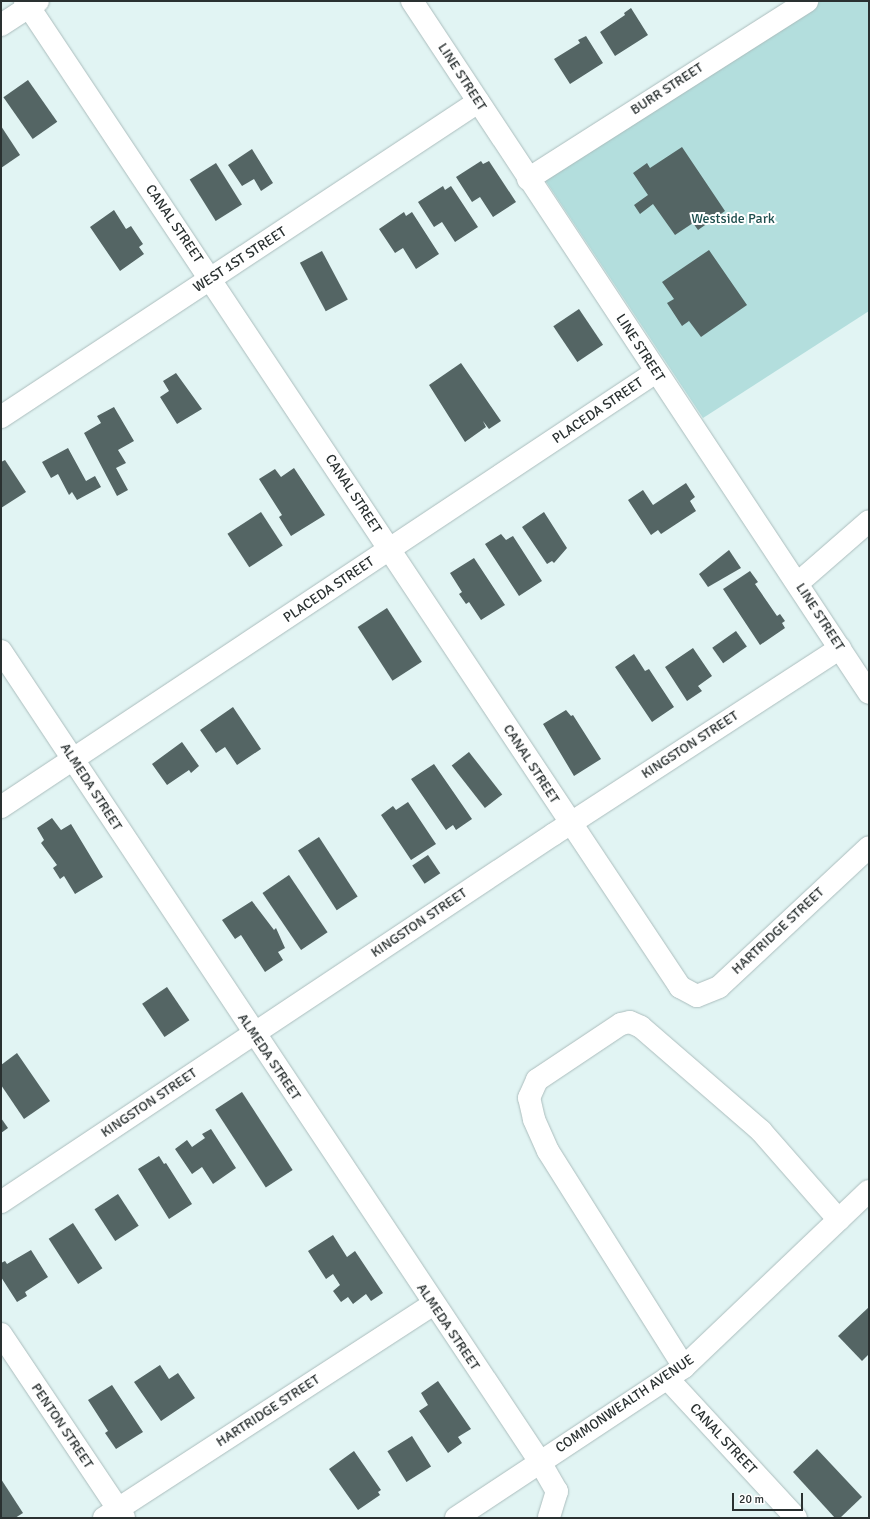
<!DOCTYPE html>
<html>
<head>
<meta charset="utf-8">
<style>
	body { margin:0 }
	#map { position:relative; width:870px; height:1519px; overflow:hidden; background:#e1f4f3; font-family:Signika,sans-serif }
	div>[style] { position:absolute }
	.green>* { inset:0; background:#b3dedd }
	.building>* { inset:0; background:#546564; transform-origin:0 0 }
	.roads { filter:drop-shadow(0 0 1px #abbdbd) drop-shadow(0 0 1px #abbdbd) }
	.minor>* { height:22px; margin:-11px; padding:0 11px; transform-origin:11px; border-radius:11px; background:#fff }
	span { translate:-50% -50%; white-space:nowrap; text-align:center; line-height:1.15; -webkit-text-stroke:4px #fff; paint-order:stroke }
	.street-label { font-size:14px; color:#2a3131 }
	.park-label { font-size:14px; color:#1f504f }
	.frame { position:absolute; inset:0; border:2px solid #2a3131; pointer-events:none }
	.scale { position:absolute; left:732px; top:1493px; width:71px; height:18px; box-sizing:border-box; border:2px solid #2a3131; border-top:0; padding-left:5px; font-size:12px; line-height:14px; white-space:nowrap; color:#2a3131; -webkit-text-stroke:3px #fff; paint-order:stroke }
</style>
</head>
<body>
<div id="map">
	<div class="green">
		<div style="clip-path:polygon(821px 1px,869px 1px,869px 311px,703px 418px,545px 180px)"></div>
	</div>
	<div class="building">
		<div style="clip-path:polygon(631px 8px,648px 35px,615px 56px,600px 32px,625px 15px,624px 13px)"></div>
		<div style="clip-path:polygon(586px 36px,603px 63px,570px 84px,554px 59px,580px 43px,578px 40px)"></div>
		<div style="left:28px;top:80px;width:51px;height:30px;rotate:55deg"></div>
		<div style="clip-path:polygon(1px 126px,20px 155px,1px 168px)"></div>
		<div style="clip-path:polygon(682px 147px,725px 211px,698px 230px,693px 223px,675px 235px,653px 204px,640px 214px,634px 205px,648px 195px,633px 173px,647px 163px,650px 168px)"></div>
		<div style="clip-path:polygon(252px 149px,273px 183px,261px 191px,254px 179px,242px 186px,228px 165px)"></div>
		<div style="clip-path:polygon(481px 161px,483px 164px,489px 161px,516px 202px,493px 217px,480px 197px,472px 202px,456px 177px)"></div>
		<div style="left:216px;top:163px;width:49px;height:31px;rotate:58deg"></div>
		<div style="clip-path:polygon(443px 186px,445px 190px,451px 186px,478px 227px,455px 242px,442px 222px,434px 227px,418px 202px)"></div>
		<div style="clip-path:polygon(114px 210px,126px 229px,131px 226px,143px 244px,139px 247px,144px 254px,120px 271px,90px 227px)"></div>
		<div style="clip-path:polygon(404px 212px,406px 216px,412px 212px,439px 254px,416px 269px,403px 248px,395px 253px,379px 229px)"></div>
		<div style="clip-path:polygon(709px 250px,747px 305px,701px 337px,689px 321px,682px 326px,667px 303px,674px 299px,662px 282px)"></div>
		<div style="left:322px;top:251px;width:55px;height:25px;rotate:62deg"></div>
		<div style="left:579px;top:309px;width:43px;height:31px;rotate:56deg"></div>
		<div style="clip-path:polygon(461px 363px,501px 421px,489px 429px,483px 421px,486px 427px,465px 442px,429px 385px)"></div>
		<div style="clip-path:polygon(176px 373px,202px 409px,177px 424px,160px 397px,169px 391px,163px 381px)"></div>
		<div style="clip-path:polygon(114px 407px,134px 441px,118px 450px,126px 463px,116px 468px,128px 490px,117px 496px,84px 433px,101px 423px,97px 416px)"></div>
		<div style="clip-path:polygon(68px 448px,86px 481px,95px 476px,101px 487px,77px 500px,72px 492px,69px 495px,58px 474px,51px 478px,42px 462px)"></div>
		<div style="clip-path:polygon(5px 460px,26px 492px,1px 508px,1px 462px)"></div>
		<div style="clip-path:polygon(294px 468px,325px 515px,291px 536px,279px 517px,282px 515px,259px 479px,275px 469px,281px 477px)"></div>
		<div style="clip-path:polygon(686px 483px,695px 497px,690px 501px,696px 511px,661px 534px,658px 530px,651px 535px,628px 500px,643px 490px,653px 505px)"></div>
		<div style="left:261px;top:512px;width:40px;height:40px;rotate:57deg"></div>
		<div style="clip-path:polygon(544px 512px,567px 548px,554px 563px,552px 561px,547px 564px,522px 527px)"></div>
		<div style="clip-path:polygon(501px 534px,506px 540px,513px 536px,542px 581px,519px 596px,485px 544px)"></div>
		<div style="clip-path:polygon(729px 550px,741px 568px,708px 587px,699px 574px)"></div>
		<div style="clip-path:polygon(474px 558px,505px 605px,481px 620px,469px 602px,466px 604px,459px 594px,462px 592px,450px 573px)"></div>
		<div style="clip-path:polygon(750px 571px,758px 582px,755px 584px,777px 616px,780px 614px,785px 621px,782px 623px,785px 628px,760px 645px,723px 589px)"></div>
		<div style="left:387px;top:608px;width:64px;height:35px;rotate:57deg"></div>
		<div style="left:736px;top:631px;width:19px;height:29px;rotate:55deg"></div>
		<div style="clip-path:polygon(693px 648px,712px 676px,698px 686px,702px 691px,687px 701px,665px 667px)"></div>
		<div style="clip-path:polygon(634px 654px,645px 671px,649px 669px,674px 707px,652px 722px,615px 667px)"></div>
		<div style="clip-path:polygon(233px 707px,261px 749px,237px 765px,225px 747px,216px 753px,200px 730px)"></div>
		<div style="clip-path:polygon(566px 710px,571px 716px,573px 715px,601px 759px,574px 776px,543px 724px)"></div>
		<div style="clip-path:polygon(182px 742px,199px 766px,191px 773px,189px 770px,167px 785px,152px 764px)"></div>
		<div style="left:469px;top:752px;width:54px;height:22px;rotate:52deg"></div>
		<div style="clip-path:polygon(434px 764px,472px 819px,456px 830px,453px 825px,446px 830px,411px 779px)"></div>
		<div style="clip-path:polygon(408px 802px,436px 844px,411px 860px,381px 815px,393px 806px,396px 810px)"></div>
		<div style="clip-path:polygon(52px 818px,61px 830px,71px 824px,103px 877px,75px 894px,64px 876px,60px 879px,53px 868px,57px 865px,41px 843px,44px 840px,37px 828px)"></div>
		<div style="left:319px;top:837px;width:71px;height:25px;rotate:57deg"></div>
		<div style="left:428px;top:855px;width:22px;height:19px;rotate:56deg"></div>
		<div style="left:289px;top:875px;width:69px;height:32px;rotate:56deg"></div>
		<div style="clip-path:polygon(252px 901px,274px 930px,276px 928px,285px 948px,278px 952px,283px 960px,265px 972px,241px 935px,235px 939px,222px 920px)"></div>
		<div style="left:167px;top:987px;width:40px;height:30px;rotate:56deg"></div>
		<div style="clip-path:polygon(17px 1053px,50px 1101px,24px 1119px,1px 1085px,1px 1065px)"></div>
		<div style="left:242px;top:1092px;width:93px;height:32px;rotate:57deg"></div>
		<div style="clip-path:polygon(1px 1118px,8px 1128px,1px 1133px)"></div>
		<div style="clip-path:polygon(211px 1129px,236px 1168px,213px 1184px,202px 1167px,192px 1174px,175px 1149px,187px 1140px,192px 1147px,205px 1138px,202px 1134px)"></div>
		<div style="clip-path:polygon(159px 1156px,164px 1164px,166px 1163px,192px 1204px,169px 1219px,138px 1169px)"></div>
		<div style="left:118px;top:1194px;width:38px;height:28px;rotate:57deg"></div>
		<div style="left:73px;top:1223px;width:54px;height:29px;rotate:57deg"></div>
		<div style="clip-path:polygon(333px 1235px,347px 1257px,355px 1251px,383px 1293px,371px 1301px,366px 1294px,353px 1304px,348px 1297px,341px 1302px,333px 1291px,340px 1285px,333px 1274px,326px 1279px,308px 1251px)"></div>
		<div style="clip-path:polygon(31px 1250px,48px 1277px,25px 1292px,27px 1296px,17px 1302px,1px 1277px,1px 1263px,5px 1261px,7px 1264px)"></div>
		<div style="clip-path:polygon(869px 1307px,869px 1354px,862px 1361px,838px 1336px)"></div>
		<div style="clip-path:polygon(160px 1365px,169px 1379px,178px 1373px,195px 1398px,161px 1421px,134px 1382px)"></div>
		<div style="clip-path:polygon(438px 1381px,471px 1429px,458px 1437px,462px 1443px,448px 1453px,419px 1411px,428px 1405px,421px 1393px)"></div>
		<div style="clip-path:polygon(112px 1385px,143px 1432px,116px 1449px,105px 1433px,108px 1431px,88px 1400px)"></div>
		<div style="left:412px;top:1436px;width:36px;height:29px;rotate:58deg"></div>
		<div style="clip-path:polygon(817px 1449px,862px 1497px,840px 1518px,835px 1518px,793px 1472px)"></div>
		<div style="clip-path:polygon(354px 1451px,381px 1490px,378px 1492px,380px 1495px,358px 1510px,329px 1469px)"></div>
		<div style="clip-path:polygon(1px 1479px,23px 1513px,15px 1518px,1px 1518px)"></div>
	</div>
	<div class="roads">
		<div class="minor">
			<div style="left:25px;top:1px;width:1184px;rotate:56.4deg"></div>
			<div style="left:680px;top:987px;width:19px;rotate:28deg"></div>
			<div style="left:697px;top:996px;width:24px;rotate:-22deg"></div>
			<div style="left:719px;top:987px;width:205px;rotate:-43deg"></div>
			<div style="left:412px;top:1px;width:829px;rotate:56.56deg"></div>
			<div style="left:1px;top:25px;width:44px;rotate:-33deg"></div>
			<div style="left:528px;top:179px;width:331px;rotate:-32.5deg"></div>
			<div style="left:1px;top:417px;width:572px;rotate:-33.44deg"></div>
			<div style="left:798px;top:583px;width:94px;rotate:-41.1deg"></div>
			<div style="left:1px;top:651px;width:974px;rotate:56.39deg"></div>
			<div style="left:540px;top:1462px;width:34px;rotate:60deg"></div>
			<div style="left:557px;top:1491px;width:28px;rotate:107deg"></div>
			<div style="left:1px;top:807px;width:786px;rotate:-33.59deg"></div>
			<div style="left:1px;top:1202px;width:664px;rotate:-33.64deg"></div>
			<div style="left:554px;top:834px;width:341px;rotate:-33deg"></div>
			<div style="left:1px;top:1334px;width:221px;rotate:56.2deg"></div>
			<div style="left:684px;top:1367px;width:255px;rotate:-122.2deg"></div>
			<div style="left:548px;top:1151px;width:35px;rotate:-114deg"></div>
			<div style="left:534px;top:1119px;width:22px;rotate:-103deg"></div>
			<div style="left:529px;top:1098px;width:20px;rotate:-66deg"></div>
			<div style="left:537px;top:1080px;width:101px;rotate:-33.7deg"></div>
			<div style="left:621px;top:1024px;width:9px;rotate:-13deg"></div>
			<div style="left:630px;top:1022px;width:12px;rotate:24deg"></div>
			<div style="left:641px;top:1027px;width:159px;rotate:40.9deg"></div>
			<div style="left:761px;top:1131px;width:118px;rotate:48.8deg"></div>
			<div style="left:667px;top:1378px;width:190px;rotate:47.3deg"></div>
			<div style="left:104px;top:1518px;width:392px;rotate:-33deg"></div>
			<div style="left:456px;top:1518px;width:273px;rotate:-33.5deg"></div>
			<div style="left:684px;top:1367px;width:255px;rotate:-43.6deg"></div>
		</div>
	</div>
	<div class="street-label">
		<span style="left:462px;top:77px;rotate:57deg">LINE STREET</span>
		<span style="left:667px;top:89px;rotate:-33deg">BURR STREET</span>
		<span style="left:174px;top:224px;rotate:56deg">CANAL STREET</span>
		<span style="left:240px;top:260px;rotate:-33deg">WEST 1ST STREET</span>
		<span style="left:640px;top:348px;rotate:57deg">LINE STREET</span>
		<span style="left:598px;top:411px;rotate:-34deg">PLACEDA STREET</span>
		<span style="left:353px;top:494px;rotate:57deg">CANAL STREET</span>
		<span style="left:329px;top:590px;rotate:-34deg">PLACEDA STREET</span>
		<span style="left:820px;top:617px;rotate:57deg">LINE STREET</span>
		<span style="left:690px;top:745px;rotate:-33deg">KINGSTON STREET</span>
		<span style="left:531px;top:764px;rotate:57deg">CANAL STREET</span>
		<span style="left:91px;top:787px;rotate:57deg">ALMEDA STREET</span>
		<span style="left:419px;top:923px;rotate:-34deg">KINGSTON STREET</span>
		<span style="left:778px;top:931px;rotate:-43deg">HARTRIDGE STREET</span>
		<span style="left:269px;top:1057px;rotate:56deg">ALMEDA STREET</span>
		<span style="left:149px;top:1103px;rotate:-34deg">KINGSTON STREET</span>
		<span style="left:448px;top:1327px;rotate:56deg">ALMEDA STREET</span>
		<span style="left:625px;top:1404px;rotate:-34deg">COMMONWEALTH AVENUE</span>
		<span style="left:268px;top:1411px;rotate:-33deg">HARTRIDGE STREET</span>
		<span style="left:62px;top:1426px;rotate:56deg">PENTON STREET</span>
		<span style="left:723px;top:1439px;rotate:47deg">CANAL STREET</span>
	</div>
	<div class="park-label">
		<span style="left:733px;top:219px">Westside Park</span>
	</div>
	<div class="frame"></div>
	<div class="scale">20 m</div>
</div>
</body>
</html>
